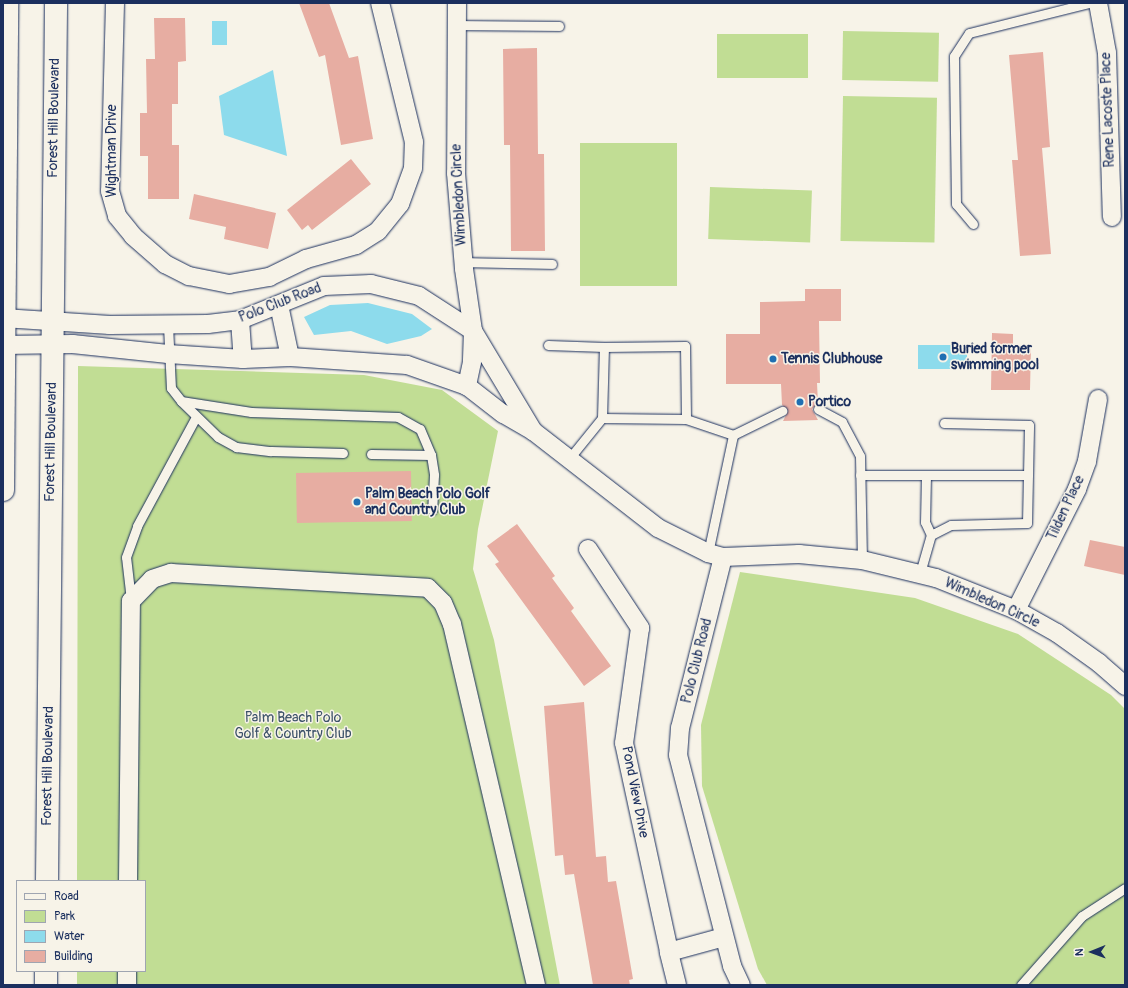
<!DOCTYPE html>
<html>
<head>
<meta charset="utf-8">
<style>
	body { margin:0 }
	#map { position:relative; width:1128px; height:988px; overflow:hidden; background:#f7f3e8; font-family:Pangolin,sans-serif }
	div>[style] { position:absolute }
	.green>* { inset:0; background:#c1dd94; transform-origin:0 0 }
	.water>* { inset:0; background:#8ddbec; transform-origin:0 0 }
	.building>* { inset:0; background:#e7ada2; transform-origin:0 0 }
	.roads { filter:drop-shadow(0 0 1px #1b2f5e) drop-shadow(0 0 1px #1b2f5e) }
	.lane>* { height:9px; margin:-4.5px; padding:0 4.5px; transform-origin:4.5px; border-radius:4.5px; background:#f7f3e8 }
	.street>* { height:18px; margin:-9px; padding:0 9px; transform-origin:9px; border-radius:9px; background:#f7f3e8 }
	.secondary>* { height:22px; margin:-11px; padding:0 11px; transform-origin:11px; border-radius:11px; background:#f7f3e8 }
	.dots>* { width:11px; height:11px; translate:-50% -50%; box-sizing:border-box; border:2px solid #f7f3e8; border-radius:50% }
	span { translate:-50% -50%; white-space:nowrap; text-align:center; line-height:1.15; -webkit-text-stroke:3px #f7f3e8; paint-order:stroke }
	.street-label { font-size:14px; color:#1b2f5e }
	.poi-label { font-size:14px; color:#1b2f5e; font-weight:700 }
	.left { translate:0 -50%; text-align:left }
	.park-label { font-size:14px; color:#3c5269 }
	.frame { position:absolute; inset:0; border:4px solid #1b2f5e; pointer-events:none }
	.legend { position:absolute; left:16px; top:880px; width:130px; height:92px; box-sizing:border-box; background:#f7f3e8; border:1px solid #9fa5b1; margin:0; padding:5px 7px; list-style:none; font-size:12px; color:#1b2f5e }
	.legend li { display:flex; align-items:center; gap:8px; height:20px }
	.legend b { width:20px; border:1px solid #9fa5b1 }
	.north { position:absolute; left:1072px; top:932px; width:40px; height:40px; -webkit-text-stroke:3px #f7f3e8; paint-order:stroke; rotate:269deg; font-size:11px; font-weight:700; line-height:16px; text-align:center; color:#1b2f5e }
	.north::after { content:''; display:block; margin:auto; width:14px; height:18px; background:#1b2f5e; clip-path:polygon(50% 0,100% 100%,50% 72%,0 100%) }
</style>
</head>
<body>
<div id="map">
	<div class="green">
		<div style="left:843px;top:31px;width:96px;height:49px;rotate:1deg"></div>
		<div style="left:717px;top:34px;width:91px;height:44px"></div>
		<div style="left:843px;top:96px;width:94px;height:145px;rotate:1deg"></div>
		<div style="left:677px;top:143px;width:143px;height:97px;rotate:90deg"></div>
		<div style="left:710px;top:187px;width:102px;height:52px;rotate:2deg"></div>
		<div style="clip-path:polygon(78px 366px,364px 375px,442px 390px,498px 431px,478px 529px,473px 569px,494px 640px,560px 985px,77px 985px,77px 971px,145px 971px,145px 881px,77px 881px)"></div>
		<div style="clip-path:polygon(740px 572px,915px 598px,1018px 634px,1111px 695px,1125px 709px,1125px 985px,767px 985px,758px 969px,702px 786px,701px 725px)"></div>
	</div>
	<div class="water">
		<div style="left:212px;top:21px;width:15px;height:24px"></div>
		<div style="clip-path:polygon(273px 70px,287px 156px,224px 135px,219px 96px)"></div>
		<div style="clip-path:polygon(368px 303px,412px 314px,432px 329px,421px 336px,387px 344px,351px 331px,314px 335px,304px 317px,330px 305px)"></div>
		<div style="left:918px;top:345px;width:49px;height:24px"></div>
	</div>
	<div class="building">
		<div style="clip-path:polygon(299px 3px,329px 3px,349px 58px,358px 56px,373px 139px,341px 145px,325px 55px,319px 57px)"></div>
		<div style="clip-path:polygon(154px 18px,185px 18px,186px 61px,178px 62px,178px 104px,172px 104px,172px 145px,179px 145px,179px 199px,148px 199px,148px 156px,140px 156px,140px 113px,147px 113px,146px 59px,155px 59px)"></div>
		<div style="clip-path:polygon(537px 48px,538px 154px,544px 154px,545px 251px,511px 251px,510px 145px,504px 145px,503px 49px)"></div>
		<div style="clip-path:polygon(1043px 52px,1050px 147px,1042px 148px,1051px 254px,1020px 256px,1012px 160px,1018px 160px,1009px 55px)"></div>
		<div style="clip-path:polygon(351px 159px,371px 184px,312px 230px,308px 225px,302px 230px,287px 210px)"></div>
		<div style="clip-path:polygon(194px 194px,276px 213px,268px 249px,224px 239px,226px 227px,189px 219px)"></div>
		<div style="clip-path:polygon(805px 289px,841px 289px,841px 321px,819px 321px,820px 383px,817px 383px,818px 403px,812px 409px,818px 420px,783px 421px,788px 411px,782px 405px,781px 384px,726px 384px,726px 334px,760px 334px,760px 302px,805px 301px)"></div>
		<div style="clip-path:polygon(992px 333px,1013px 334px,1013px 347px,1031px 347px,1030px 390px,991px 390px)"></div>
		<div style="left:411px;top:471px;width:50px;height:115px;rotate:89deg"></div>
		<div style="clip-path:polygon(517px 524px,555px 576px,552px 578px,574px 608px,571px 611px,611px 666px,584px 686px,495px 564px,499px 562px,487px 546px)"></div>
		<div style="clip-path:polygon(1090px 540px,1125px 547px,1125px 575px,1084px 566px)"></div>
		<div style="clip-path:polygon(584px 702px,596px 857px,606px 856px,608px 882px,616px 881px,633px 979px,629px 980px,630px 985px,593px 985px,574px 874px,565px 875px,563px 855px,555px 856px,544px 706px)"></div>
	</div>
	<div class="roads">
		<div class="lane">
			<div style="left:457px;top:25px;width:102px;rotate:0.6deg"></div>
			<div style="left:973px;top:224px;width:26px;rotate:-130deg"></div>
			<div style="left:956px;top:204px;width:148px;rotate:-90.8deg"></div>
			<div style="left:954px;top:56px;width:27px;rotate:-57deg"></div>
			<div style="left:969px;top:33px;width:123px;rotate:-14.1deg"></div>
			<div style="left:463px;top:262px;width:89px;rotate:1.3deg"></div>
			<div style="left:168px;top:325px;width:63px;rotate:87.3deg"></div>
			<div style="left:171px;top:388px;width:16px;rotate:52deg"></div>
			<div style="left:181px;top:401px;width:71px;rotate:8.9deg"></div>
			<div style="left:251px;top:412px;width:147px;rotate:1.9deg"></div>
			<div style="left:398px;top:417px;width:25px;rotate:29deg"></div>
			<div style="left:420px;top:429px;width:28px;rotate:67deg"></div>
			<div style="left:431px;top:455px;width:20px;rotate:81deg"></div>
			<div style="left:434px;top:475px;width:35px;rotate:93deg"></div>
			<div style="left:548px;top:345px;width:56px;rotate:2deg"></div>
			<div style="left:182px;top:402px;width:50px;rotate:44.2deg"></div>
			<div style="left:218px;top:437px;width:21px;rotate:29deg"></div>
			<div style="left:236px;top:447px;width:35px;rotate:7deg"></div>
			<div style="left:271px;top:451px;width:72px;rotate:1.6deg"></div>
			<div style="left:818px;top:409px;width:27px;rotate:28deg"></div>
			<div style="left:842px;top:422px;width:38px;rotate:62deg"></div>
			<div style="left:860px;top:456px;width:104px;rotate:88.9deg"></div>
			<div style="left:602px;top:418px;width:71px;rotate:-88.4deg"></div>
			<div style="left:604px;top:347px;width:81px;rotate:-0.7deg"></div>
			<div style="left:685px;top:346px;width:73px;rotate:89.2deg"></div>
			<div style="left:371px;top:454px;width:60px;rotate:1deg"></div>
			<div style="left:568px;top:460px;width:54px;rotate:-51deg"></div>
			<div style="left:602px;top:418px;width:84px;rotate:0.7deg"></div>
			<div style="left:686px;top:419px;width:50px;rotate:18.8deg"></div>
			<div style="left:860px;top:475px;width:168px"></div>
			<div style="left:926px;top:475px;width:47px;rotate:91.2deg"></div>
			<div style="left:925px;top:522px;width:14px;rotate:65deg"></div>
			<div style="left:708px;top:553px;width:121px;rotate:-78deg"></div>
			<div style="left:733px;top:435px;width:55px;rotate:-26.1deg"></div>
			<div style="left:920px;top:573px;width:40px;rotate:-74deg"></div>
			<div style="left:931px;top:535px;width:22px;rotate:-27deg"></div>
			<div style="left:951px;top:525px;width:76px;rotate:-1.5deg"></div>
			<div style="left:1027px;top:523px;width:98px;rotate:-88.8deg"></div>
			<div style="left:1029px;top:425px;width:85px;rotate:-178.7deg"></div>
			<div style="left:131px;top:600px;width:43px;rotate:-96.6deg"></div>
			<div style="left:126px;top:557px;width:33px;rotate:-70deg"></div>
			<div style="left:137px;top:526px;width:124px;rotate:-61.6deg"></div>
			<div style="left:1021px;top:985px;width:92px;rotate:-48.5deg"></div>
			<div style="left:1082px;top:916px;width:51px;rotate:-33.1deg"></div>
		</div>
		<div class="street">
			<div style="left:115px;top:3px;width:188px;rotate:91.5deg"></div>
			<div style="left:110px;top:191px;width:26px;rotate:74deg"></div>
			<div style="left:117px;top:216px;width:26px;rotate:51deg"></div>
			<div style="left:133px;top:236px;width:43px;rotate:41.2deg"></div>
			<div style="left:165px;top:264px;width:27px;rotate:27deg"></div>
			<div style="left:189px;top:276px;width:41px;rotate:11.3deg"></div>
			<div style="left:229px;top:284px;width:41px;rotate:-9.9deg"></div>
			<div style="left:269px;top:277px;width:41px;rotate:-25.9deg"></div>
			<div style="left:306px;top:259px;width:52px;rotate:-15.6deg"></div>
			<div style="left:356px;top:245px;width:26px;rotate:-32deg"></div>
			<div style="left:378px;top:231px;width:35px;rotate:-51deg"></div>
			<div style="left:400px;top:204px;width:38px;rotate:-70deg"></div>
			<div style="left:413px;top:168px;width:26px;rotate:-88deg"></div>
			<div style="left:414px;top:142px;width:143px;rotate:-103.7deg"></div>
			<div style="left:457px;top:3px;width:170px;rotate:90.3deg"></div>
			<div style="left:456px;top:173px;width:96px;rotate:85.2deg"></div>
			<div style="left:464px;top:269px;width:63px;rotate:81.7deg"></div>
			<div style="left:473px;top:331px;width:31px;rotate:92deg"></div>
			<div style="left:472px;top:362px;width:25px;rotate:102deg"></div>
			<div style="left:1098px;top:3px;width:51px;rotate:79.8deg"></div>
			<div style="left:1107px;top:53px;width:164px;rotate:88.3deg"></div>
			<div style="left:279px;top:305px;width:53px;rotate:78.1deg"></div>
			<div style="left:3px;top:318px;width:107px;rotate:3.7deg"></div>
			<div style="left:110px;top:325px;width:98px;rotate:-0.6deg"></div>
			<div style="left:208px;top:324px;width:32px;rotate:-7deg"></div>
			<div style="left:240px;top:320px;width:91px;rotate:-22deg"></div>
			<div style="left:324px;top:286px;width:47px;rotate:-2.4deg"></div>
			<div style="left:371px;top:284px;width:49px;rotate:14deg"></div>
			<div style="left:419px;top:296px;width:64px;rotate:32.9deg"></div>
			<div style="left:473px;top:331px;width:117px;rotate:59deg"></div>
			<div style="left:533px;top:431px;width:34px;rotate:-150deg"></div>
			<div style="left:503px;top:414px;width:46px;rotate:-142.1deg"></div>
			<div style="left:467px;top:386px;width:64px;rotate:-160.7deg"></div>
			<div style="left:407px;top:365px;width:117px;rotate:-176.1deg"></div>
			<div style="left:290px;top:357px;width:47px;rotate:177.6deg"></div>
			<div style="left:243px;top:359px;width:75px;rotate:-176.2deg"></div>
			<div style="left:168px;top:354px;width:96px;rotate:-174deg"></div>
			<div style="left:73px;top:344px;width:70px;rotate:179.2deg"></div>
			<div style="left:240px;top:320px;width:39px;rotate:86deg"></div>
			<div style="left:533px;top:431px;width:158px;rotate:37.8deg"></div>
			<div style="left:658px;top:528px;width:56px;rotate:26.6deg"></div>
			<div style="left:708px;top:553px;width:16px;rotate:15deg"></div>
			<div style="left:723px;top:557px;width:76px;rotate:-2.3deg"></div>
			<div style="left:799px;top:554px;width:63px;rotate:5.4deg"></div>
			<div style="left:862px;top:560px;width:76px;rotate:13.7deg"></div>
			<div style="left:936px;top:578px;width:86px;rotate:21.8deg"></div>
			<div style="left:1016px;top:610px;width:47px;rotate:29.3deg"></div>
			<div style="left:1057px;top:633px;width:52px;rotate:35.5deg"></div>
			<div style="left:1099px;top:663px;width:35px;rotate:41deg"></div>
			<div style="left:588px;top:549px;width:95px;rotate:56.6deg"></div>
			<div style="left:640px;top:628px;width:116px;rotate:97.9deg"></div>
			<div style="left:624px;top:743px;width:214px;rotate:77.8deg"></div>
			<div style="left:723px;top:557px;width:176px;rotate:104.1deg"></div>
			<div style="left:680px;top:728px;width:27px;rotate:94deg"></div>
			<div style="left:678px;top:755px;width:218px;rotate:75.6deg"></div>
			<div style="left:732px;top:966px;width:21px;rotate:65deg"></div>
			<div style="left:1016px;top:610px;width:136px;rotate:-63.2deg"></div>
			<div style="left:1077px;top:489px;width:30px;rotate:-70deg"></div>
			<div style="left:1087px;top:461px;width:63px;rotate:-79.9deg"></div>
			<div style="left:128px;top:881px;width:280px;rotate:-89.4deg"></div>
			<div style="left:131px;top:601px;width:30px;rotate:-46deg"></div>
			<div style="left:152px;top:579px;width:20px;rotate:-18deg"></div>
			<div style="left:171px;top:573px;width:257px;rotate:3.3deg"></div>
			<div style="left:428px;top:588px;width:21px;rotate:45deg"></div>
			<div style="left:443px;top:603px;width:23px;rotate:67deg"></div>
			<div style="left:452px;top:624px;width:371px;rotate:76.9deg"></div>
			<div style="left:127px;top:985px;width:14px;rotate:-90deg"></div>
			<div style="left:677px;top:985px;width:34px;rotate:-104deg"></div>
			<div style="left:669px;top:952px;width:57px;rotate:-15.3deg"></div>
		</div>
		<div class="secondary">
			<div style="left:3px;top:490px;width:487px;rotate:-89.5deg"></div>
			<div style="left:47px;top:881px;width:878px;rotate:-89.41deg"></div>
			<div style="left:46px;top:985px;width:14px;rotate:-90deg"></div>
		</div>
	</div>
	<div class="dots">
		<div style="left:943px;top:357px;background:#1f6fb2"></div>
		<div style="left:773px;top:359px;background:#1f6fb2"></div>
		<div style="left:800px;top:402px;background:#1f6fb2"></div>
		<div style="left:357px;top:502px;background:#1f6fb2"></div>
	</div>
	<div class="street-label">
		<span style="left:1108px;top:110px;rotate:-92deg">Rene Lacoste Place</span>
		<span style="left:54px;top:118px;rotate:-89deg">Forest Hill Boulevard</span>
		<span style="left:112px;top:151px;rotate:-90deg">Wightman Drive</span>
		<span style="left:459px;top:195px;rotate:-93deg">Wimbledon Circle</span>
		<span style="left:280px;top:303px;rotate:-21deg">Polo Club Road</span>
		<span style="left:51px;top:442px;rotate:-89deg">Forest Hill Boulevard</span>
		<span style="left:1066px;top:508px;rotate:-65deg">Tilden Place</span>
		<span style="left:992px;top:603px;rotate:24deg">Wimbledon Circle</span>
		<span style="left:697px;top:661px;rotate:-76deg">Polo Club Road</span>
		<span style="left:48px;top:766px;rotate:-89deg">Forest Hill Boulevard</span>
		<span style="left:635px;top:792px;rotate:79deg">Pond View Drive</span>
	</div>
	<div class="poi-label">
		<span class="left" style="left:951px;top:357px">Buried former<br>swimming pool</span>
		<span class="left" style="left:781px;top:359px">Tennis Clubhouse</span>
		<span class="left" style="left:808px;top:402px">Portico</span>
		<span class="left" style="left:365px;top:502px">Palm Beach Polo Golf<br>and Country Club</span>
	</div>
	<div class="park-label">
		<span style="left:293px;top:726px">Palm Beach Polo<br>Golf &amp; Country Club</span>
	</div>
	<div class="frame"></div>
	<ul class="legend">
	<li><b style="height:5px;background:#f7f3e8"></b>Road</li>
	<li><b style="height:11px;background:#c1dd94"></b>Park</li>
	<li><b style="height:11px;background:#8ddbec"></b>Water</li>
	<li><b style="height:11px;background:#e7ada2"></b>Building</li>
	</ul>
	<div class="north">N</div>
</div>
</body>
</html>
